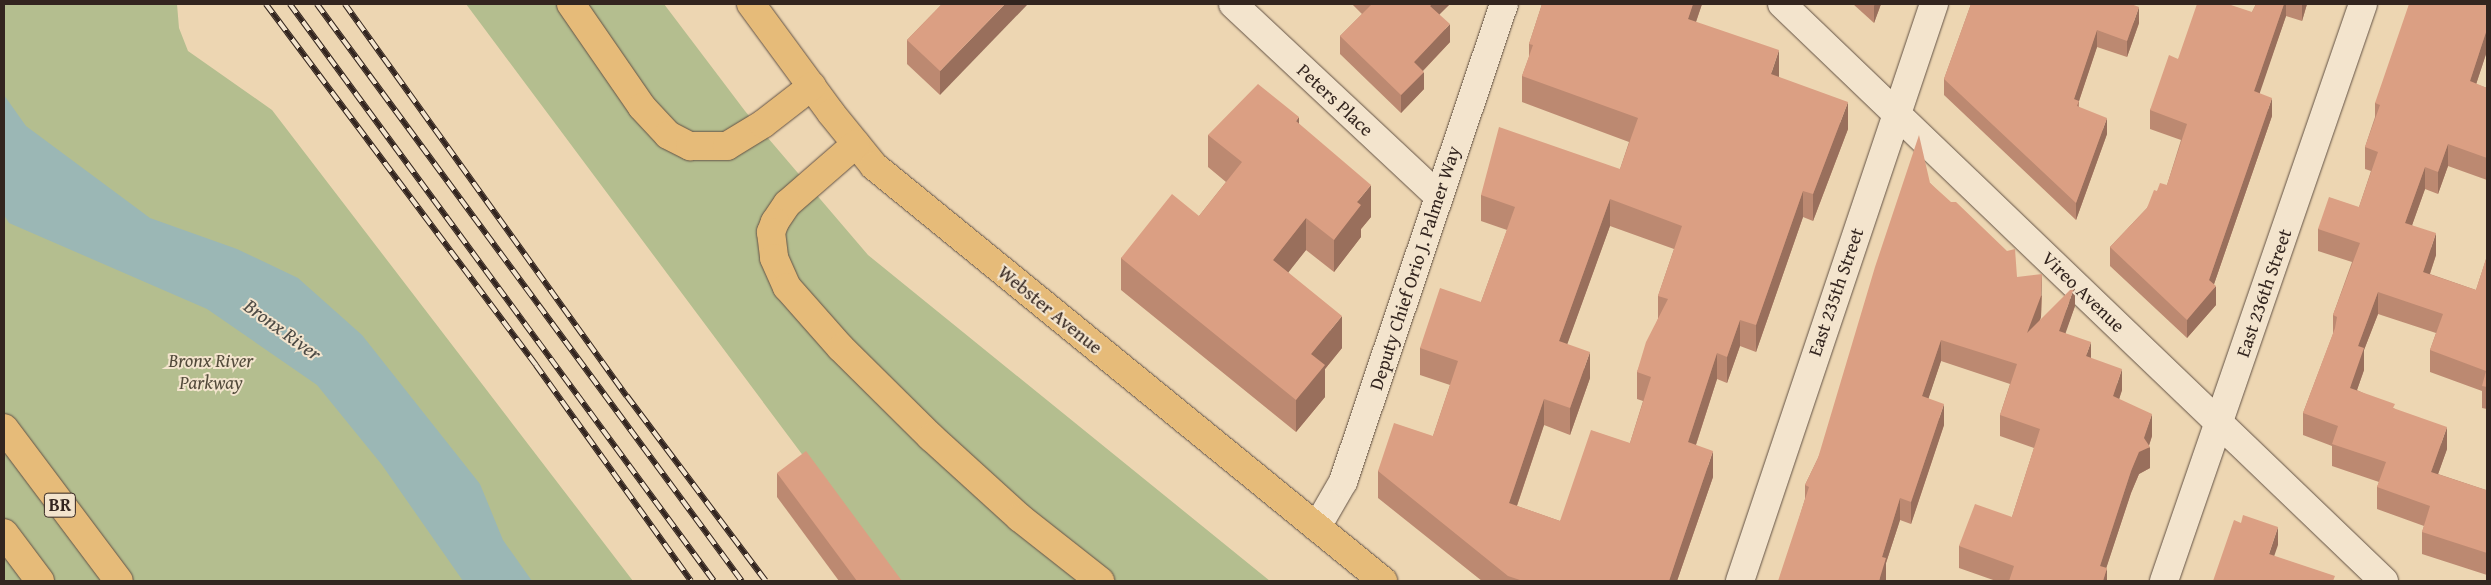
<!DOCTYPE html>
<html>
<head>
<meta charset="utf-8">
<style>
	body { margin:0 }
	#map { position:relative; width:2491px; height:585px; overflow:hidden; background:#edd6b2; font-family:"Gentium Book Plus",serif }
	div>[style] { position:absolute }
	.green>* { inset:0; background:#b4be8f }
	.water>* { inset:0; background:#9bb7b5 }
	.roads { filter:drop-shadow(0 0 1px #625144) drop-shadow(0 0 1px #625144) }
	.minor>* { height:28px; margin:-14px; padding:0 14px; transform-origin:14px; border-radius:14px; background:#f3e4cd }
	.major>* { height:28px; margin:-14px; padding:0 14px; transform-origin:14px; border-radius:14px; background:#e6bb79 }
	.highway>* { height:28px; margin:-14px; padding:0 14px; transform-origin:14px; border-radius:14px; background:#e6bb79 }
	.rail>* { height:5.5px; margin-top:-2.75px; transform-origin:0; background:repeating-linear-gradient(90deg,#f3e4cd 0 11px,#33251f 0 22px); box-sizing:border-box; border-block:1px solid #33251f }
	.wall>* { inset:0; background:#bc8971 }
	.shaded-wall>* { inset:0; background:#996f5c }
	.building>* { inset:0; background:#db9f83 }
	span { translate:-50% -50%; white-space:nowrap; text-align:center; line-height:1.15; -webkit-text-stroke:4px #f3e4cd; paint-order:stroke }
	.shield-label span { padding:1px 4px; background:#f3e4cd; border:1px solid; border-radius:4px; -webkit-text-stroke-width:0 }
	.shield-label { font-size:18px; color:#33251f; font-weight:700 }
	.street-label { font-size:19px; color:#33251f }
	.park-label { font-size:19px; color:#534b3b; font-style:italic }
	.water-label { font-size:20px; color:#4d4a44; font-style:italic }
	.frame { position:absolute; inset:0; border:5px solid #33251f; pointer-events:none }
</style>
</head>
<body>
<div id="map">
	<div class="green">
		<div style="clip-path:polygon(4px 4px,177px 4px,179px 28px,188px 51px,272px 110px,633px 581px,4px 581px)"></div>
		<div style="clip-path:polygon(466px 4px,664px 4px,745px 111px,868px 255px,1270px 581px,884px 581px,813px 469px)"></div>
	</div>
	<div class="water">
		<div style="clip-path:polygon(4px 95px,26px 126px,150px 218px,237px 249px,298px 278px,362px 335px,480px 484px,503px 540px,532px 581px,463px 581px,382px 465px,317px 385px,207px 309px,9px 223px,4px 215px)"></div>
	</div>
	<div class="roads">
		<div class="minor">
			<div style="left:1233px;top:4px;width:281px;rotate:43.1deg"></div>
			<div style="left:1782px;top:4px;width:834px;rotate:43.79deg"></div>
			<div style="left:1317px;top:527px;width:52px;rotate:-60deg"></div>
			<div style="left:1343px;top:482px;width:504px;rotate:-71.39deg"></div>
			<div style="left:1740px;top:581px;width:609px;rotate:-71.42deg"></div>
			<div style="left:2164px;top:581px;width:610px;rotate:-70.97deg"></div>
		</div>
		<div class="major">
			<div style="left:751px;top:4px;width:135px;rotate:53.7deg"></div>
			<div style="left:831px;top:113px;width:68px;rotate:50.9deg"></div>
			<div style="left:874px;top:166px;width:657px;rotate:39.19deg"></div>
		</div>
		<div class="highway">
			<div style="left:571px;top:4px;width:125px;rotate:55.4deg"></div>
			<div style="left:642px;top:107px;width:38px;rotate:47deg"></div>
			<div style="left:668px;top:135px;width:25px;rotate:27deg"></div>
			<div style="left:690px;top:146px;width:37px"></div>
			<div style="left:727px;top:146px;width:42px;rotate:-31.4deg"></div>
			<div style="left:763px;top:124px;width:62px;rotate:-37.8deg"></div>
			<div style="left:856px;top:144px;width:91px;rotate:139deg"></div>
			<div style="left:787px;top:204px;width:22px;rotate:124deg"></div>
			<div style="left:775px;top:222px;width:11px;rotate:112deg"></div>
			<div style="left:771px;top:232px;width:26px;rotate:83deg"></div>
			<div style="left:774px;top:258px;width:32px;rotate:66deg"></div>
			<div style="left:787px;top:287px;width:81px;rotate:48.5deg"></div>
			<div style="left:841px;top:348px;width:127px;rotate:44.7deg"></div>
			<div style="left:931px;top:437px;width:120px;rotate:42.3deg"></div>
			<div style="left:1020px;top:518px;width:102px;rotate:38.2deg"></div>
			<div style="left:4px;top:428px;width:191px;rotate:53.1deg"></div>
			<div style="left:4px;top:533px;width:60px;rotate:53.1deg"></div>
		</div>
	</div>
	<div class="rail">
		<div style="left:266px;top:4px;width:451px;rotate:53.2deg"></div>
		<div style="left:536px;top:365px;width:266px;rotate:54.3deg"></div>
		<div style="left:290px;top:4px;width:716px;rotate:53.69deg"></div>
		<div style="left:317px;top:4px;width:717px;rotate:53.63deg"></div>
		<div style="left:345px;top:4px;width:483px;rotate:54.3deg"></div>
		<div style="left:627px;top:396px;width:231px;rotate:53.1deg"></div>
	</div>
	<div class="wall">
		<div style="clip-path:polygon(942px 4px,940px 95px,907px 64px,907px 40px)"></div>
		<div style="clip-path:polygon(1352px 4px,1450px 4px,1439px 14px,1450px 42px,1423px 71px,1424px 89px,1401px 113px,1340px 54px,1340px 36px,1362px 14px)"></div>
		<div style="clip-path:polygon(evenodd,1542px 4px,1702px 4px,1696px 22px,1779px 77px,1848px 129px,1813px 221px,1803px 217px,1756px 352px,1740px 346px,1727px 383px,1717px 379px,1696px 445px,1713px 477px,1677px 581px,1482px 581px,1378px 498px,1378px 471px,1433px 436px,1450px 385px,1420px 375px,1420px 348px,1481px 302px,1507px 230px,1481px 221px,1481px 195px,1620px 169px,1629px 142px,1522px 102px,1522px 76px,1529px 57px,1529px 44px,1542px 4px,1610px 226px,1674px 249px,1658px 296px,1658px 319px,1637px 372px,1637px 399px,1643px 401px,1630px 443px,1560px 521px,1517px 506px,1544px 425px,1570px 435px,1590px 378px,1567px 344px,1610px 226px)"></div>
		<div style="clip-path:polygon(1853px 4px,1881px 4px,1874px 23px)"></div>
		<div style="clip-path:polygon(1971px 4px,2139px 23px,2127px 57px,2097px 47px,2079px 101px,2079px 107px,2107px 134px,2076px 220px,1944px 95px,1944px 79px)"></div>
		<div style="clip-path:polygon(2256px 4px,2307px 4px,2302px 21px,2286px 16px,2259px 93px,2272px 116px,2214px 284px,2216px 305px,2187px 338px,2110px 266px,2110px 247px,2147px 208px,2157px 191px,2167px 185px,2181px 140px,2150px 129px,2150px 110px,2178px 59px,2252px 12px)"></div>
		<div style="clip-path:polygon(2487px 4px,2487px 51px,2476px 84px,2487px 88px,2487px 180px,2448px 166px,2438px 194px,2425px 189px,2412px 225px,2436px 255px,2430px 274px,2476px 290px,2487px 256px,2487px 409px,2482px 408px,2482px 391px,2430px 372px,2430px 350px,2436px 333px,2378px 314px,2364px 350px,2364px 370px,2357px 390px,2395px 409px,2447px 449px,2438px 474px,2486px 490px,2487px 487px,2487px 575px,2422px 554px,2422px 532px,2424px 526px,2377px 509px,2377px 487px,2379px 482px,2332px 466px,2332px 446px,2303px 435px,2303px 413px,2333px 334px,2333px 315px,2352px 262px,2318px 251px,2318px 229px,2359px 207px,2371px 171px,2365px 169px,2365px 147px,2375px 117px,2375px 103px)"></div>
		<div style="clip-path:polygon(1299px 124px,1371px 217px,1361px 229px,1361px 237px,1334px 272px,1306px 250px,1288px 272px,1342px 348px,1325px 369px,1325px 397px,1296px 432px,1121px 290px,1121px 258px,1199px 216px,1226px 182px,1208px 167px,1208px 135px)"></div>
		<div style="clip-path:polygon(1930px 183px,2017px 277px,2042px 296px,2041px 317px,2040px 320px,2075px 306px,2065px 333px,2091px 358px,2122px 390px,2119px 399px,2152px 436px,2149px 446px,2150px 468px,2139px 474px,2131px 493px,2106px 568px,2107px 581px,1996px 581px,1959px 568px,1959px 546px,2012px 517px,2034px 448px,2000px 436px,2000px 415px,2010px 384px,1941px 361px,1928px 399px,1944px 425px,1911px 524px,1900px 520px,1886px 563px,1886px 580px,1792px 542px,1805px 499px,1805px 485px,1818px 458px)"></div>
		<div style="clip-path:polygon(777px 473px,902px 581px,839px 581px,777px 497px)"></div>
	</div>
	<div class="shaded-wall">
		<div style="clip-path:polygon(1005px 4px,1028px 4px,940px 95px,940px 71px)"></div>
		<div style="clip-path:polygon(1432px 4px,1450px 4px,1430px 24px,1430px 6px)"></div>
		<div style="clip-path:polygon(1693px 4px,1702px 4px,1688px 45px,1688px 19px)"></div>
		<div style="clip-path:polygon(1875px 4px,1881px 4px,1874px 23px,1874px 6px)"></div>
		<div style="clip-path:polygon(2284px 4px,2286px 4px,2286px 16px,2254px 110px,2254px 91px)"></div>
		<div style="clip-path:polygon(2302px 4px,2307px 4px,2302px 21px)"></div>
		<div style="clip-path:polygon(2139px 7px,2139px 23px,2127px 57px,2127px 41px)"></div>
		<div style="clip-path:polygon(1450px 24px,1450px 42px,1414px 80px,1414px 62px)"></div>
		<div style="clip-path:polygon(2487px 29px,2487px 51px,2470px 103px,2470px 81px)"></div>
		<div style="clip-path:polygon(2097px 30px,2097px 47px,2074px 116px,2074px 99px)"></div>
		<div style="clip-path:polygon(1779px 50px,1779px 77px,1771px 101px,1771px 74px)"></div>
		<div style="clip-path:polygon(1424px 72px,1424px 89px,1401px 113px,1401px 95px)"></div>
		<div style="clip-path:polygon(2272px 98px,2272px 116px,2212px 290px,2216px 286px,2216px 305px,2187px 338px,2187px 320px,2209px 280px)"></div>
		<div style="clip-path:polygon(1848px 102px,1848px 129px,1813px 221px,1813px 194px)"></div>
		<div style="clip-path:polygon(1299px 117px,1299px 149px,1296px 121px)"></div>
		<div style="clip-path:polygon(2107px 118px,2107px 134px,2076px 220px,2076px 203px)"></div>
		<div style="clip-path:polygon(2448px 144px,2448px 166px,2438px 194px,2438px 172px)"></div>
		<div style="clip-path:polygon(2425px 167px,2425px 189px,2405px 245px,2405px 223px)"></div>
		<div style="clip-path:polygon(1371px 185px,1371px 217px,1361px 229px,1361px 237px,1334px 272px,1334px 240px,1357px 202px)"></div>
		<div style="clip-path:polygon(1803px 191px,1803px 217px,1756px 352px,1756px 325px)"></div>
		<div style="clip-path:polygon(1610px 199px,1610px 226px,1559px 367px,1559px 341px)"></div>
		<div style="clip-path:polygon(1306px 218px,1306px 250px,1273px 292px,1273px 260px)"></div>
		<div style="clip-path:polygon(2436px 233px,2436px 255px,2423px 294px,2423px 272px)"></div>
		<div style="clip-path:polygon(2042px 274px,2041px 317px,2027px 354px,2027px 333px)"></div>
		<div style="clip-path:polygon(2075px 285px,2075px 306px,2059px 352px,2059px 331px)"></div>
		<div style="clip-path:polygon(2378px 292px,2378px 314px,2364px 350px,2364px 370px,2350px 410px,2350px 388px,2358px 346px)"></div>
		<div style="clip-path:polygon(1342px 316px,1342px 348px,1325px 369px,1325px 397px,1296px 432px,1296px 400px,1311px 354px)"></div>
		<div style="clip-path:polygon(1740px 320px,1740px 346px,1727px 383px,1727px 357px)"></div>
		<div style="clip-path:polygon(1941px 340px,1941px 361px,1922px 418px,1922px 396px)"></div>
		<div style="clip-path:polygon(2091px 342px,2091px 363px,2086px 356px)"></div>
		<div style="clip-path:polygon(1590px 352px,1590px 378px,1570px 435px,1570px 408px)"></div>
		<div style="clip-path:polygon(1717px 353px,1717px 379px,1688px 469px,1688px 442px)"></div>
		<div style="clip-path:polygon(2122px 369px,2122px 390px,2113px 418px,2113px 396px)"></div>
		<div style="clip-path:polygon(1544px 399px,1544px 425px,1509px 529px,1509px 503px)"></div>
		<div style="clip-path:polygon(1944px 404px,1944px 425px,1911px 524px,1911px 502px)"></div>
		<div style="clip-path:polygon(2152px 414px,2152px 436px,2148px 448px,2150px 447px,2150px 468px,2139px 474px,2131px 493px,2102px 581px,2100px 566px,2131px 471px)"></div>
		<div style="clip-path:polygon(2447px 427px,2447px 449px,2431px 494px,2431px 472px)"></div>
		<div style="clip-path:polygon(1713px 451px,1713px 477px,1677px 581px,1669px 581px,1679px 551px)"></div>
		<div style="clip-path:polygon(1900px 498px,1900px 520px,1886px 563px,1886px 581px,1879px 581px,1882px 557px)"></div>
		<div style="clip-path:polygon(2278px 527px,2278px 545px,2269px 571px,2269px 554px)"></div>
		<div style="clip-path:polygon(2107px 568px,2107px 581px,2103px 581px)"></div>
	</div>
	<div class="building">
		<div style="clip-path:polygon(942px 4px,1005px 4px,940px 71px,907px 40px)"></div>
		<div style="clip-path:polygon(1370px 4px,1432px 4px,1430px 6px,1450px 24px,1414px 62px,1424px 72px,1401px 95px,1340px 36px,1371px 5px)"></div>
		<div style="clip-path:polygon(evenodd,1542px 4px,1693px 4px,1688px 19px,1779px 50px,1771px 74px,1848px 102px,1813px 194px,1803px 191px,1756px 325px,1740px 320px,1727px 357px,1717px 353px,1688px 442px,1713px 451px,1679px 551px,1669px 581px,1523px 581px,1508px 576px,1378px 471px,1394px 423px,1433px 436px,1458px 361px,1420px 348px,1440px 288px,1481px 302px,1515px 207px,1481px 195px,1499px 127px,1620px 169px,1638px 118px,1522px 76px,1533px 45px,1529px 44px,1542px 4px,1610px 199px,1682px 226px,1658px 296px,1668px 299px,1646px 342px,1637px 372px,1651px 377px,1630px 443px,1591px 430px,1560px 521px,1509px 503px,1544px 399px,1570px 408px,1590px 352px,1559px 341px,1610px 199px)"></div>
		<div style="clip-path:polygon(1971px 4px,2131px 4px,2139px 7px,2127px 41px,2097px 30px,2074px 99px,2079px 101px,2077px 106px,2107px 118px,2076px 203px,1944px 79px)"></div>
		<div style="clip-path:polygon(2197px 4px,2228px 4px,2252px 12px,2256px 4px,2284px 4px,2254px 91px,2272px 98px,2209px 280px,2216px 286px,2187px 320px,2110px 247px,2147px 208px,2154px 190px,2157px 191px,2160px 183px,2167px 185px,2187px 124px,2150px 110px,2169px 55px,2178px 59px)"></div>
		<div style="clip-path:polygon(2409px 4px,2487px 4px,2487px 29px,2470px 81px,2487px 88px,2487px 158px,2448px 144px,2438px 172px,2425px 167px,2405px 223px,2436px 233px,2423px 272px,2476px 290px,2487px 256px,2487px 387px,2482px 386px,2486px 371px,2430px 350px,2443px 314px,2378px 292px,2358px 346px,2364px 348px,2350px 388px,2395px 404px,2393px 408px,2447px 427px,2431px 472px,2486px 490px,2487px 487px,2487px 553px,2422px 532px,2430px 506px,2377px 487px,2386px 462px,2332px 444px,2338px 426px,2303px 413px,2335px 328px,2337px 317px,2333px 315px,2360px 243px,2318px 229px,2329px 197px,2359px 207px,2378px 152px,2365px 147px,2380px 105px,2375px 103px)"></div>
		<div style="clip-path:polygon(1258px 84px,1299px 117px,1296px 121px,1371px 185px,1357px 202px,1361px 205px,1334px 240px,1306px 218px,1273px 260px,1342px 316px,1311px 354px,1325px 365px,1296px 400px,1121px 258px,1172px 194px,1199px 216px,1242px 162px,1208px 135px)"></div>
		<div style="clip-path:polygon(1919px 135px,1930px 183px,1951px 202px,1956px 202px,2007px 251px,2015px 249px,2017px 277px,2042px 274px,2041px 296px,2027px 333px,2075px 285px,2059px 331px,2091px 342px,2086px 356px,2122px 369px,2113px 396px,2152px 414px,2144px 438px,2150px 447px,2139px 452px,2131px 471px,2100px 566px,2107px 568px,2103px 581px,2009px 581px,2014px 566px,1959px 546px,1975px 504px,2012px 517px,2040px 429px,2000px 415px,2017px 364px,1941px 340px,1922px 396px,1944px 404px,1911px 502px,1900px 498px,1882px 557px,1886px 558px,1879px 581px,1778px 581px,1809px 487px,1805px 485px,1818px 458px,1875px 267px)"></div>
		<div style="clip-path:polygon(806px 451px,902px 581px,857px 581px,777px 473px)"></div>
		<div style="clip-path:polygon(2243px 515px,2278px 527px,2269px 554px,2335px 576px,2333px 581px,2213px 581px,2234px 520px,2241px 523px)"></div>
	</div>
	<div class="shield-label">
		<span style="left:60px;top:505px">BR</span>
	</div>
	<div class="street-label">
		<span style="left:1335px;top:100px;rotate:43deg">Peters Place</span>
		<span style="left:1415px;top:268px;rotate:-72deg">Deputy Chief Orio J. Palmer Way</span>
		<span style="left:1836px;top:292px;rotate:-71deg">East 235th Street</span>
		<span style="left:2083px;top:292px;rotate:44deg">Vireo Avenue</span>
		<span style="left:2264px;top:293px;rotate:-71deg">East 236th Street</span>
		<span style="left:1050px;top:310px;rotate:39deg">Webster Avenue</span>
	</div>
	<div class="park-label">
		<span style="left:211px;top:372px">Bronx River<br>Parkway</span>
	</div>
	<div class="water-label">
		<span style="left:283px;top:329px;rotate:36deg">Bronx River</span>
	</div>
	<div class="frame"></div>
</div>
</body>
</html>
